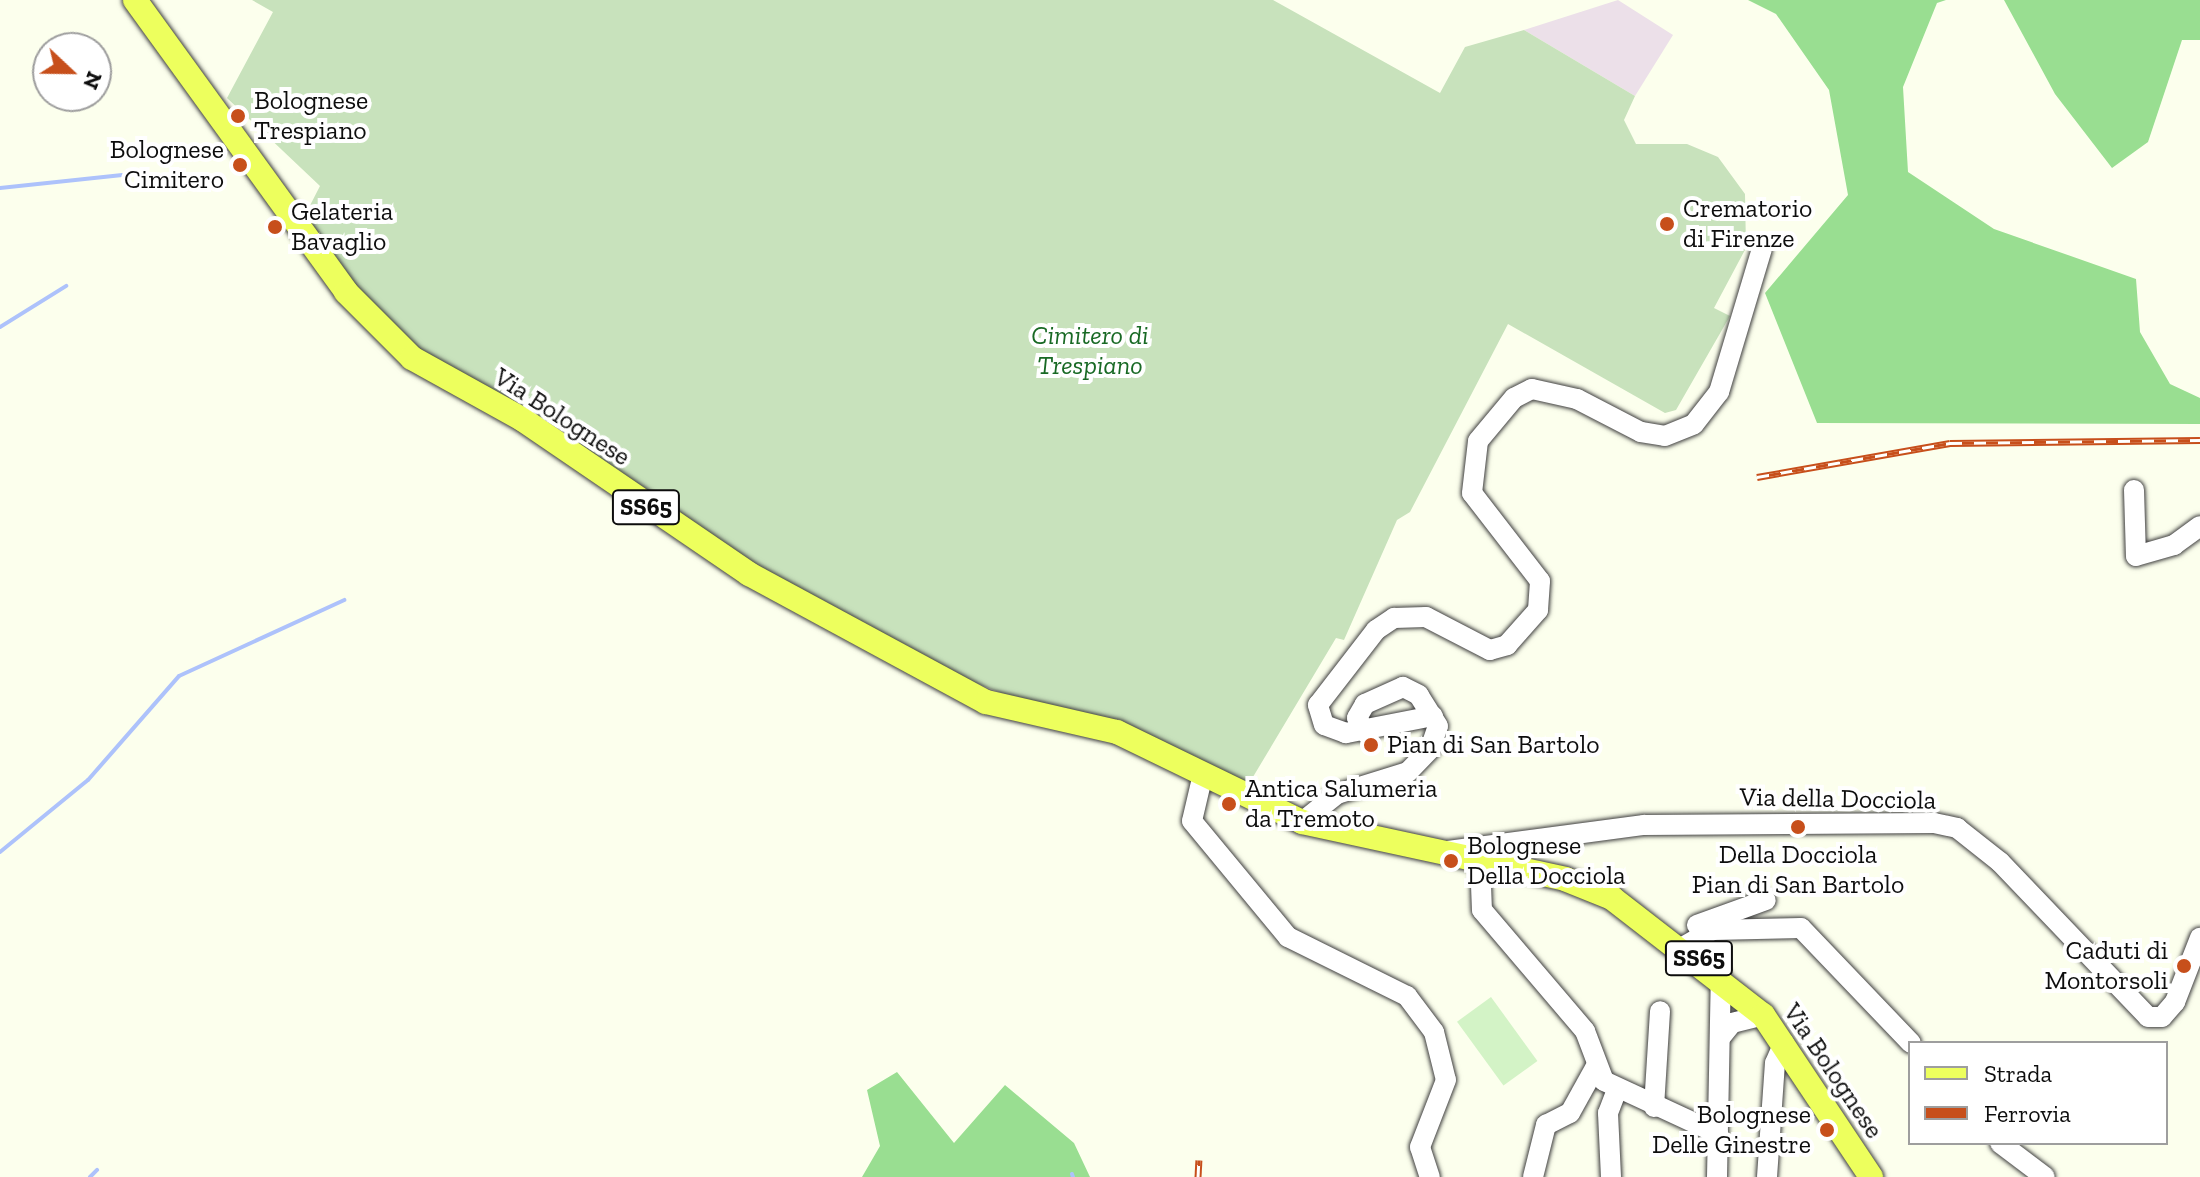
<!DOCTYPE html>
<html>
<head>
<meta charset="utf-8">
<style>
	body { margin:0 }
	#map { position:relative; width:2200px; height:1177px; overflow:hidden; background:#fcffed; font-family:"Zilla Slab",serif }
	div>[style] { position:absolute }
	.industrial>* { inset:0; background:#ece0e9 }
	.forest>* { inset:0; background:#99de91 }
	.cemetery>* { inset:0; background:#c8e2bc }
	.pitch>* { inset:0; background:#d3f3c6; transform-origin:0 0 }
	.stream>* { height:4px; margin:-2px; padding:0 2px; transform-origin:2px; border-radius:2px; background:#adc2fb }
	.roads { filter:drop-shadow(0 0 2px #404040) drop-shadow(0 0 2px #404040) }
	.minor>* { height:20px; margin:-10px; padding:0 10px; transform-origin:10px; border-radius:10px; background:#fff }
	.major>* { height:24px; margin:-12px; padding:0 12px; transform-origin:12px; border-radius:12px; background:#edff5d }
	.rail>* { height:7px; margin-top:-3.5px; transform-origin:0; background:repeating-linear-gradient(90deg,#fff 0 12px,#c74f1b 0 24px); box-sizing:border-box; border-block:2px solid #c74f1b }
	.dots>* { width:22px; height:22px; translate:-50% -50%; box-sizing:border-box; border:4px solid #fff; border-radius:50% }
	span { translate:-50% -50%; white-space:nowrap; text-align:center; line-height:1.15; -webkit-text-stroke:8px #fff; paint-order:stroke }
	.shield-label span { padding:2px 6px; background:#fff; border:2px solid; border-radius:6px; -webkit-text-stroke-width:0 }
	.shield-label { font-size:24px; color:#0d0d0d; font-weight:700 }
	.poi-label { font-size:26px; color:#0d0d0d }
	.left { translate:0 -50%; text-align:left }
	.right { translate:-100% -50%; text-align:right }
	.park-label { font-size:26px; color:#186924; font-style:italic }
	.street-label { font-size:26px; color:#0d0d0d }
	.legend { position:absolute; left:1908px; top:1041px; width:260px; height:104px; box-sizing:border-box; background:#fff; border:2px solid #9e9e9e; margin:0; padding:10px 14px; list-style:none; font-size:24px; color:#0d0d0d }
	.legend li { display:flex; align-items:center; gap:16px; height:40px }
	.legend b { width:40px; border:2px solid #9e9e9e }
	.north { position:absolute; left:32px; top:32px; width:80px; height:80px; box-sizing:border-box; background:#fff; border:2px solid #9e9e9e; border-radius:50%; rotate:112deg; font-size:22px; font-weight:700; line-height:32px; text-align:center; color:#0d0d0d }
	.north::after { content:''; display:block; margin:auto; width:28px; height:36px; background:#c74f1b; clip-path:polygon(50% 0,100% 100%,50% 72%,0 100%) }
</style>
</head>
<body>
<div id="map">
	<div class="industrial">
		<div style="clip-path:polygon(1618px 0,1673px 35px,1635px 96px,1524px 30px)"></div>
	</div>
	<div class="forest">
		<div style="clip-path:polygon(1748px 0,1946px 0,1937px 3px,1903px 87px,1908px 172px,1994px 229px,2136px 279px,2140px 332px,2170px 384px,2200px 398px,2200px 424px,1817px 423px,1765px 293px,1848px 195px,1829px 90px,1776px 14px)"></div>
		<div style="clip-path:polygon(2004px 0,2200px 0,2200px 40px,2182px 40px,2148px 142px,2112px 168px,2055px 94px)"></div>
		<div style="clip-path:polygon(897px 1072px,954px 1143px,1005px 1085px,1074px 1143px,1090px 1177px,862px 1177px,880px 1146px,867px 1090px)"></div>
	</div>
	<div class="cemetery">
		<div style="clip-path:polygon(252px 0,1273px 0,1440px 93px,1465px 47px,1524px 30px,1635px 96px,1624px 120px,1636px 144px,1687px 144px,1718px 157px,1745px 194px,1746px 248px,1714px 308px,1730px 316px,1676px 410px,1665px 413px,1508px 324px,1410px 512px,1397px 520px,1344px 640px,1336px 638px,1247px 787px,939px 669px,707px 536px,399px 337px,302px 221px,320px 186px,227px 98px,273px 12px)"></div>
	</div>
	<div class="pitch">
		<div style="left:1491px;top:997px;width:79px;height:42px;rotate:54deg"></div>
	</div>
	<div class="stream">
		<div style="left:0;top:188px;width:123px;rotate:-6.1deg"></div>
		<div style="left:0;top:327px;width:78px;rotate:-31.8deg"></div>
		<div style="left:0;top:852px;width:114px;rotate:-39.3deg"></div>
		<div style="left:88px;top:780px;width:138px;rotate:-48.8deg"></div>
		<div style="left:179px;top:676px;width:182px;rotate:-24.7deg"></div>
		<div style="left:1072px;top:1174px;width:3px;rotate:72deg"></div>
		<div style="left:90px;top:1177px;width:10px;rotate:-45deg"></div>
	</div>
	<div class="roads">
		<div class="minor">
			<div style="left:2134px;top:490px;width:66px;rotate:88.3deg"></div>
			<div style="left:2136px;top:556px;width:40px;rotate:-16deg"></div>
			<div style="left:2174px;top:545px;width:32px;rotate:-36deg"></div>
			<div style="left:1433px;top:716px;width:89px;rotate:168.9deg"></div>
			<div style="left:1346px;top:733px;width:23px;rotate:-160deg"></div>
			<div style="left:1324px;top:725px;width:21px;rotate:-107deg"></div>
			<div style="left:1318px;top:705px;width:95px;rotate:-52.3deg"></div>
			<div style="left:1376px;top:630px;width:22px;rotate:-34deg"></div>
			<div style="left:1394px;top:618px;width:32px;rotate:-2deg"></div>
			<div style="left:1426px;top:617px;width:72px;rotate:27.3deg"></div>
			<div style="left:1490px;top:650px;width:18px;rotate:-16deg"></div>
			<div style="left:1507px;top:645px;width:47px;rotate:-48.5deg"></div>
			<div style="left:1538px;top:610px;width:29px;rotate:-86deg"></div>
			<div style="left:1540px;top:581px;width:111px;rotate:-127.7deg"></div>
			<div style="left:1472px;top:493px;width:52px;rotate:-83.4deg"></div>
			<div style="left:1478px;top:441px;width:56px;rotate:-50.1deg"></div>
			<div style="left:1514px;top:398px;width:20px;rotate:-27deg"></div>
			<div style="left:1532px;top:389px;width:46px;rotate:12.5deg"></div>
			<div style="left:1577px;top:399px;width:72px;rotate:27.3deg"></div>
			<div style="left:1641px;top:432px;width:24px;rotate:9deg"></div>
			<div style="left:1665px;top:436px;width:31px;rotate:-22deg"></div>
			<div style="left:1694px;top:424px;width:41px;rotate:-52deg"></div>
			<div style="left:1719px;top:392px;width:149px;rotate:-73.3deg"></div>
			<div style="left:1203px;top:774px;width:48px;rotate:103.2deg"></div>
			<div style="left:1192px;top:821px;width:151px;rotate:50.4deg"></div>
			<div style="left:1288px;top:937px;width:133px;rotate:26.4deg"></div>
			<div style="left:1407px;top:996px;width:45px;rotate:53.1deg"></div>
			<div style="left:1434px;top:1032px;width:49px;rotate:76deg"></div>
			<div style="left:1446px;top:1080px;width:72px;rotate:111.2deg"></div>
			<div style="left:1420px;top:1147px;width:32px;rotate:72deg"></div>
			<div style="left:1302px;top:822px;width:45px;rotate:-38.7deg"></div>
			<div style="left:1337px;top:794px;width:74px;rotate:-17.2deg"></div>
			<div style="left:1408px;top:772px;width:32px;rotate:-46deg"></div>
			<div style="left:1430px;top:749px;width:24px;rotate:-71deg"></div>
			<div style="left:1438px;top:726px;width:36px;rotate:-122deg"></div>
			<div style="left:1419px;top:695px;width:18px;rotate:-153deg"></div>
			<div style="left:1403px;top:687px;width:42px;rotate:155.9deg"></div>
			<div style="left:1365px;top:704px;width:16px;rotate:120deg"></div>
			<div style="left:1357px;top:718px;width:17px;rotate:59deg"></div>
			<div style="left:1448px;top:851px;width:198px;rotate:-7.6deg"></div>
			<div style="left:1644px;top:825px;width:290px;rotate:-0.4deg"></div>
			<div style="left:1934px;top:823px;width:24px;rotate:12deg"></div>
			<div style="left:1957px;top:828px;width:55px;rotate:38.3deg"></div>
			<div style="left:2000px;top:862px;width:214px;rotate:46.3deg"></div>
			<div style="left:2148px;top:1017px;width:14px"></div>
			<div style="left:2162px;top:1017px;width:20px;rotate:-49deg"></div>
			<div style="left:2175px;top:1002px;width:69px;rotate:-68.7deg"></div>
			<div style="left:1480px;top:859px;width:51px;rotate:87.8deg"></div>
			<div style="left:1482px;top:910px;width:159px;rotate:49.6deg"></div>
			<div style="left:1585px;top:1031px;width:53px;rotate:69.2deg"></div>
			<div style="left:1604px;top:1081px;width:126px;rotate:24.9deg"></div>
			<div style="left:1697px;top:925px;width:73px;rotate:-19.9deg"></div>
			<div style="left:1683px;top:947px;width:34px;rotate:-30deg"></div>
			<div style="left:1713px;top:930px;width:88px;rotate:-1.3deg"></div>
			<div style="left:1801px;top:928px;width:159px;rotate:46.3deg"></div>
			<div style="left:1720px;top:1038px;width:19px;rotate:-51deg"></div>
			<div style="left:1732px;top:1023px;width:32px;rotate:-14deg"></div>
			<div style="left:1654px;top:1107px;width:96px;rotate:-86.4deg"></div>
			<div style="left:2000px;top:1143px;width:56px;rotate:37.1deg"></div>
			<div style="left:1533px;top:1177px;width:54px;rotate:-76deg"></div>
			<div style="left:1546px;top:1125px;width:27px;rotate:-27deg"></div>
			<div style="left:1570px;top:1113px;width:54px;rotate:-61deg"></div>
			<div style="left:1611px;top:1177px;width:64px;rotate:-92.7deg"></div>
			<div style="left:1608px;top:1113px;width:26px;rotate:-69deg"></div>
			<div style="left:1717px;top:1177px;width:201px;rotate:-88.9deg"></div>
			<div style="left:1767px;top:1177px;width:114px;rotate:-86deg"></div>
			<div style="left:1775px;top:1063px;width:22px;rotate:-66deg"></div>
		</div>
		<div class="major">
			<div style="left:135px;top:0;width:360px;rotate:54.1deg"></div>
			<div style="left:346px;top:292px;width:93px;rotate:45deg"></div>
			<div style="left:412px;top:358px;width:126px;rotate:29deg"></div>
			<div style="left:522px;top:419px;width:275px;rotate:34.3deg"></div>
			<div style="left:749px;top:574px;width:269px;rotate:28.4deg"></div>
			<div style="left:986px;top:702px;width:134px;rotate:12.9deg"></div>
			<div style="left:1117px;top:732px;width:206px;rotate:25.9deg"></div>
			<div style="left:1302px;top:822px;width:269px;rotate:12.2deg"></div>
			<div style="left:1565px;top:879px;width:51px;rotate:22deg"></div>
			<div style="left:1612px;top:898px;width:191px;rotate:37.8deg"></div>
			<div style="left:1763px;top:1015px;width:195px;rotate:56.3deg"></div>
		</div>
	</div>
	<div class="rail">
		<div style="left:1757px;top:477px;width:196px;rotate:-10deg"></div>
		<div style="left:1950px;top:443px;width:250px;rotate:-0.7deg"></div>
		<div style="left:1198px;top:1177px;width:17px;rotate:-87deg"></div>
	</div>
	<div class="dots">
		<div style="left:238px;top:116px;background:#c74f1b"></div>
		<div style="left:240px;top:165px;background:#c74f1b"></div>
		<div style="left:1667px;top:224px;background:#c74f1b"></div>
		<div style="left:275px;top:227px;background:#c74f1b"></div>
		<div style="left:1371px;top:745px;background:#c74f1b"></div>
		<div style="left:1229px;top:804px;background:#c74f1b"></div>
		<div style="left:1798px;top:827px;background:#c74f1b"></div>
		<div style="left:1451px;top:861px;background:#c74f1b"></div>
		<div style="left:2184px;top:966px;background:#c74f1b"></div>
		<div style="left:1827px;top:1130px;background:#c74f1b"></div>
	</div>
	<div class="shield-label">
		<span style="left:646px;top:507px">SS65</span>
		<span style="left:1699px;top:958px">SS65</span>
	</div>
	<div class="poi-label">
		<span class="left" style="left:254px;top:116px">Bolognese<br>Trespiano</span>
		<span class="right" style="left:224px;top:165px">Bolognese<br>Cimitero</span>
		<span class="left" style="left:1683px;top:224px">Crematorio<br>di Firenze</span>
		<span class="left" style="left:291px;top:227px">Gelateria<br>Bavaglio</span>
		<span class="left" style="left:1387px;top:745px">Pian di San Bartolo</span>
		<span class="left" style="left:1245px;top:804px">Antica Salumeria<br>da Tremoto</span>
		<span class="left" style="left:1467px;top:861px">Bolognese<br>Della Docciola</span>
		<span style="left:1798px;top:870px">Della Docciola<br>Pian di San Bartolo</span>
		<span class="right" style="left:2168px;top:966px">Caduti di<br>Montorsoli</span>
		<span class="right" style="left:1811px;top:1130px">Bolognese<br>Delle Ginestre</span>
	</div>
	<div class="park-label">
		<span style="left:1090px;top:351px">Cimitero di<br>Trespiano</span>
	</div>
	<div class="street-label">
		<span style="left:562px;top:417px;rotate:33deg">Via Bolognese</span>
		<span style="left:1838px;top:799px;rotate:1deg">Via della Docciola</span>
		<span style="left:1833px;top:1071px;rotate:56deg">Via Bolognese</span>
	</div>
	<ul class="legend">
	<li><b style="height:10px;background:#edff5d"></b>Strada</li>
	<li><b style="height:10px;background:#c74f1b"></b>Ferrovia</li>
	</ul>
	<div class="north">N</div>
</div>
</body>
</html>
